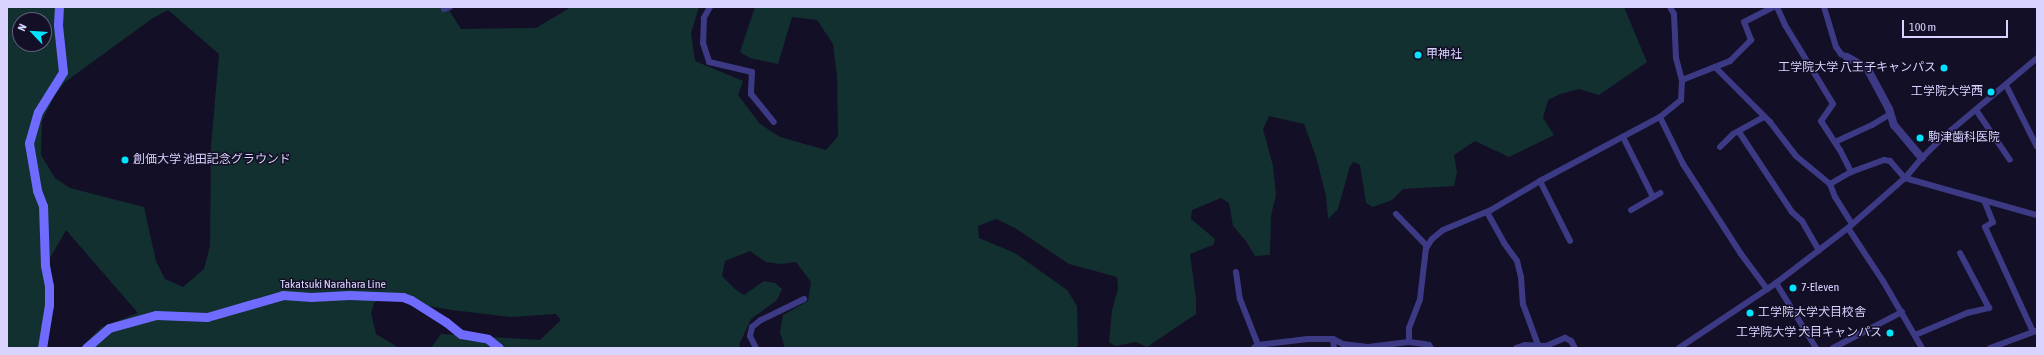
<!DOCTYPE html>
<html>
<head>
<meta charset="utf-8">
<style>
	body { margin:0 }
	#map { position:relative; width:2044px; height:355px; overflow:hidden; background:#130f26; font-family:"Asap Condensed","Noto Sans JP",sans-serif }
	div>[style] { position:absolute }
	.green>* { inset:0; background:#12302f }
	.minor>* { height:6px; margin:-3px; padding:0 3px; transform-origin:3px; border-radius:3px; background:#3d3a85 }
	.tertiary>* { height:8px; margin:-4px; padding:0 4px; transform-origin:4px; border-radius:4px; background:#3d3a85 }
	.secondary>* { height:9px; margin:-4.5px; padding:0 4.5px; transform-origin:4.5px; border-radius:4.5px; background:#6f6bff }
	.dots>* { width:11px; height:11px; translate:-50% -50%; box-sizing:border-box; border:2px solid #130f26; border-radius:50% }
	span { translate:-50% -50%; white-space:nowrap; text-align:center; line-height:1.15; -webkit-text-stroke:3px #130f26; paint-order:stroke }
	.poi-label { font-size:12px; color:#d9d4ff }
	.left { translate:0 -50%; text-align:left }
	.right { translate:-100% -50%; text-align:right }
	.street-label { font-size:12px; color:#d9d4ff }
	.frame { position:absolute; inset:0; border:8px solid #d9d4ff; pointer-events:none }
	.north { position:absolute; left:12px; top:12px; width:40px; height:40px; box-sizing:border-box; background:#130f26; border:1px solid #625e7d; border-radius:50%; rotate:295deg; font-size:11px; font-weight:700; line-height:16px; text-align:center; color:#d9d4ff }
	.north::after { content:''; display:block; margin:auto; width:14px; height:18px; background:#00e5ff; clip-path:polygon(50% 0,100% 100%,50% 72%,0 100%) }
	.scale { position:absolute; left:1902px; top:20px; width:106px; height:18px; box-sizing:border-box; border:2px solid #d9d4ff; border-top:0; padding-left:5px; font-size:12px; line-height:14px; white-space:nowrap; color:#d9d4ff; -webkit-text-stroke:3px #130f26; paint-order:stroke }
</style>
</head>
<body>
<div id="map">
	<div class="green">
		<div style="clip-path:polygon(evenodd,7px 7px,447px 7px,461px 29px,536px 28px,571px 7px,699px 7px,691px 33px,695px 61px,743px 81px,738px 95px,760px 124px,780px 137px,826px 150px,838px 136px,837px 76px,833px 44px,817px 20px,792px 17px,778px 64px,750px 58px,740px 52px,755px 7px,1624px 7px,1647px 62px,1599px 95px,1579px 89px,1560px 94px,1548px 100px,1543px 118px,1554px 135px,1509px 157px,1475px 141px,1454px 155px,1457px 172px,1454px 186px,1403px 189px,1392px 200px,1373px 207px,1366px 203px,1360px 165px,1354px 162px,1350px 166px,1338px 209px,1328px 219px,1326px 196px,1316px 157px,1304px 124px,1269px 116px,1263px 129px,1273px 166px,1276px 195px,1271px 216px,1270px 255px,1255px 256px,1246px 241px,1233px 226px,1229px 203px,1221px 198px,1192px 210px,1191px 219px,1215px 239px,1213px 245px,1190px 254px,1196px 299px,1196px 314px,1147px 347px,1136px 342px,1115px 346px,1109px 342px,1112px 310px,1118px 289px,1117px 277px,1069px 264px,1015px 228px,996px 219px,978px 226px,979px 238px,1015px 253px,1067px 290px,1077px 306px,1078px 345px,1076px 348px,785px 348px,780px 332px,783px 315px,808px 301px,811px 282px,796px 262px,781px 264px,766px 262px,750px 251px,725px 261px,722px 276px,735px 289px,744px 295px,764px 281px,775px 283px,782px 289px,777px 300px,751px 319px,739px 345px,740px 348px,431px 348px,441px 334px,540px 340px,561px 320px,556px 314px,511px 317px,452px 310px,417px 304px,388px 293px,374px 303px,371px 313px,376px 334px,399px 348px,80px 348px,102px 327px,138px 313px,66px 230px,50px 258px,46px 336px,42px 348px,7px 348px,7px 7px,168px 10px,219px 54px,211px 147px,210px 246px,204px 269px,183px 287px,165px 279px,156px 261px,144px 207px,70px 188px,55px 178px,41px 155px,42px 121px,54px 96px,65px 82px,153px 18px,168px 10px,7px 7px,20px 20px,44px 20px,44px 44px,20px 44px,20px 20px)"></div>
	</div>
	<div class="minor">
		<div style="left:710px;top:7px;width:13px;rotate:119deg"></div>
		<div style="left:704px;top:18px;width:25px;rotate:92deg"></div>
		<div style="left:703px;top:43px;width:20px;rotate:72deg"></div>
		<div style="left:709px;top:62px;width:44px;rotate:13.1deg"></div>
		<div style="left:752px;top:72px;width:22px;rotate:93deg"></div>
		<div style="left:751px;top:94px;width:36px;rotate:51deg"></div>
		<div style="left:1670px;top:7px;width:8px;rotate:60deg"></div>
		<div style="left:1674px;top:14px;width:44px;rotate:87.4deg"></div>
		<div style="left:1676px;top:58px;width:23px;rotate:75deg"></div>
		<div style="left:1777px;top:7px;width:20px;rotate:66deg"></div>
		<div style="left:1785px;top:25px;width:92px;rotate:58.7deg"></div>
		<div style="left:1833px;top:104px;width:21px;rotate:125deg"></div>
		<div style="left:1821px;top:121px;width:35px;rotate:57deg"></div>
		<div style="left:1840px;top:150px;width:25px;rotate:63deg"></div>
		<div style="left:1824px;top:7px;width:42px;rotate:73.3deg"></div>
		<div style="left:1836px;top:47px;width:9px;rotate:54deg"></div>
		<div style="left:1841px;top:54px;width:7px;rotate:27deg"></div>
		<div style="left:444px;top:9px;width:6px;rotate:-18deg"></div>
		<div style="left:1715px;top:67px;width:78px;rotate:45deg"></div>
		<div style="left:1770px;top:122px;width:43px;rotate:52.6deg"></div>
		<div style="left:1796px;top:156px;width:44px;rotate:39.5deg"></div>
		<div style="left:2006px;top:85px;width:69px;rotate:63.4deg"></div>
		<div style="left:1976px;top:110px;width:60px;rotate:55.8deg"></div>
		<div style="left:1660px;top:117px;width:52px;rotate:63.9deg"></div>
		<div style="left:1683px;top:164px;width:107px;rotate:57.2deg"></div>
		<div style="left:1741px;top:254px;width:44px;rotate:53.4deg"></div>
		<div style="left:1739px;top:132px;width:96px;rotate:56.5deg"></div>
		<div style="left:1792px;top:212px;width:13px;rotate:42deg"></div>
		<div style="left:1802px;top:221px;width:34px;rotate:60deg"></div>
		<div style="left:1623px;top:137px;width:67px;rotate:63.4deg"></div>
		<div style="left:1835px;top:142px;width:41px;rotate:-24.7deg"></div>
		<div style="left:1872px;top:125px;width:21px;rotate:-31deg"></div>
		<div style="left:1720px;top:147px;width:18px;rotate:-45deg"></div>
		<div style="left:1733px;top:134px;width:35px;rotate:-29deg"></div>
		<div style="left:1540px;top:181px;width:67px;rotate:63.4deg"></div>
		<div style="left:1984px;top:200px;width:24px;rotate:68deg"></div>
		<div style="left:1993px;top:222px;width:9px;rotate:148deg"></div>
		<div style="left:1985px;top:227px;width:115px;rotate:65.4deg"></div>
		<div style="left:1631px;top:210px;width:34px;rotate:-30deg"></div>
		<div style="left:1487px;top:212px;width:35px;rotate:61deg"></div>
		<div style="left:1504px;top:243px;width:22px;rotate:54deg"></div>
		<div style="left:1517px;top:261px;width:16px;rotate:76deg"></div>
		<div style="left:1521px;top:277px;width:27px;rotate:86deg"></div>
		<div style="left:1523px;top:304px;width:44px;rotate:69.9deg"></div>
		<div style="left:1396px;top:214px;width:45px;rotate:45.9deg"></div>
		<div style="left:1852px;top:224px;width:32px;rotate:-122deg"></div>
		<div style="left:1835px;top:197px;width:14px;rotate:-111deg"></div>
		<div style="left:1830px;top:184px;width:24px;rotate:-30deg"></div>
		<div style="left:1851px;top:172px;width:35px;rotate:-20deg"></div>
		<div style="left:1884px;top:160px;width:6px;rotate:9deg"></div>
		<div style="left:1890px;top:161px;width:23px;rotate:49deg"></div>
		<div style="left:1905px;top:178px;width:137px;rotate:15.7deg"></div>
		<div style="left:1848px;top:228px;width:64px;rotate:56.6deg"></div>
		<div style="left:1883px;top:281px;width:78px;rotate:59.8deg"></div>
		<div style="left:1236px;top:272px;width:27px;rotate:82deg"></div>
		<div style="left:1240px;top:299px;width:49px;rotate:68.6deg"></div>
		<div style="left:1776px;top:283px;width:76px;rotate:58.4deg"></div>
		<div style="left:1915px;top:335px;width:56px;rotate:-22.9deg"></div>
		<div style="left:1967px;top:313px;width:23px;rotate:-13deg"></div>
		<div style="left:1989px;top:308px;width:62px;rotate:-117.8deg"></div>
		<div style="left:1333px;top:339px;width:9px;rotate:84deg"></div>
		<div style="left:1409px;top:342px;width:14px;rotate:-90deg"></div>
		<div style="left:1409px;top:328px;width:31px;rotate:-69deg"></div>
		<div style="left:1420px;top:299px;width:51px;rotate:-83.3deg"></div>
		<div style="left:1426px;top:248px;width:11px;rotate:-56deg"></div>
		<div style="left:1432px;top:239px;width:14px;rotate:-39deg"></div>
		<div style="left:1443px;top:230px;width:52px;rotate:-22.6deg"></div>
		<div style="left:1491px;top:210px;width:57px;rotate:-30.6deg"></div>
		<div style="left:1540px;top:181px;width:136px;rotate:-28.1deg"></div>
		<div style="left:1660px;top:117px;width:27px;rotate:-39deg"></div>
		<div style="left:1681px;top:100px;width:20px;rotate:-87deg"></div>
		<div style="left:1682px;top:80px;width:52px;rotate:-21.6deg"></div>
		<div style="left:1730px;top:61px;width:30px;rotate:-45deg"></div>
		<div style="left:1751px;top:40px;width:19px;rotate:-111deg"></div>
		<div style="left:1744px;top:22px;width:33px;rotate:-27deg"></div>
		<div style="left:756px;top:348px;width:13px;rotate:-117deg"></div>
		<div style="left:750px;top:336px;width:9px;rotate:-77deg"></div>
		<div style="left:752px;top:327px;width:11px;rotate:-38deg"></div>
		<div style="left:761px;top:320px;width:48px;rotate:-26deg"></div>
		<div style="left:1254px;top:348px;width:5px;rotate:-37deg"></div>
		<div style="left:1258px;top:345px;width:50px;rotate:-6.8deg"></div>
		<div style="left:1308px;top:339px;width:25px"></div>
		<div style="left:1333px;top:339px;width:11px;rotate:27deg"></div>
		<div style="left:1343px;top:344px;width:25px;rotate:7deg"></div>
		<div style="left:1368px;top:347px;width:41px;rotate:-7deg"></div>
		<div style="left:1409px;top:342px;width:15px;rotate:8deg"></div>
		<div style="left:1424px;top:344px;width:5px;rotate:11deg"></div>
		<div style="left:1429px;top:345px;width:4px;rotate:56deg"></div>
		<div style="left:1516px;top:348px;width:9px;rotate:-18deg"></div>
		<div style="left:1525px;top:345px;width:21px;rotate:3deg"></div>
		<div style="left:1546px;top:346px;width:21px;rotate:-23deg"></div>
		<div style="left:1565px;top:338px;width:7px;rotate:27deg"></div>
		<div style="left:1571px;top:341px;width:8px;rotate:60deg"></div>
		<div style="left:1679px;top:348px;width:117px;rotate:-33.8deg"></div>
		<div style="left:1776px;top:283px;width:91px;rotate:-37.4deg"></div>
		<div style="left:1848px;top:228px;width:76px;rotate:-41.3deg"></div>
		<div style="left:1905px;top:178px;width:26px;rotate:-50deg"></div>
		<div style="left:1922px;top:158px;width:30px;rotate:-45deg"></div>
		<div style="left:1943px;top:137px;width:123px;rotate:-40deg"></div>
		<div style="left:1833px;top:348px;width:78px;rotate:-27.6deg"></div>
		<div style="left:1990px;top:348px;width:49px;rotate:-20.3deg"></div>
	</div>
	<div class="tertiary">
		<div style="left:1847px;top:57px;width:23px;rotate:29deg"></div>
		<div style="left:1867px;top:68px;width:47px;rotate:61.8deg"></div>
		<div style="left:1889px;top:109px;width:17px;rotate:73deg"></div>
		<div style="left:1894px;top:125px;width:43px;rotate:49.7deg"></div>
	</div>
	<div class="secondary">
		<div style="left:42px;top:348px;width:44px;rotate:-80.8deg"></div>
		<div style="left:49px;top:305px;width:19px;rotate:-90deg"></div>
		<div style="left:49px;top:286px;width:21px;rotate:-101deg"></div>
		<div style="left:45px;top:265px;width:59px;rotate:-91.9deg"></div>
		<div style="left:43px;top:206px;width:17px;rotate:-111deg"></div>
		<div style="left:37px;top:190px;width:48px;rotate:-99.7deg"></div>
		<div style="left:29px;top:143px;width:32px;rotate:-74deg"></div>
		<div style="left:38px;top:112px;width:47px;rotate:-58deg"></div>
		<div style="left:63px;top:72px;width:47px;rotate:-96.1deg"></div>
		<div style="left:58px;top:25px;width:18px;rotate:-87deg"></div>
		<div style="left:86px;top:348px;width:30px;rotate:-41deg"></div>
		<div style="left:109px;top:328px;width:49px;rotate:-15.5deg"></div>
		<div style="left:156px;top:315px;width:51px;rotate:2.2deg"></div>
		<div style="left:207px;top:317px;width:79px;rotate:-16.1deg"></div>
		<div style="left:283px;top:295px;width:28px;rotate:4deg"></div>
		<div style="left:311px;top:297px;width:38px;rotate:-3deg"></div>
		<div style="left:349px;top:295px;width:54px;rotate:2.1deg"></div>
		<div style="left:403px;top:297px;width:9px;rotate:21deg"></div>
		<div style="left:411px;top:300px;width:41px;rotate:32.2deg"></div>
		<div style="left:446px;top:322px;width:19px;rotate:39deg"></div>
		<div style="left:461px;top:334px;width:27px;rotate:10deg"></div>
		<div style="left:488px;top:339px;width:14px;rotate:39deg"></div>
	</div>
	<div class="dots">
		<div style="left:1418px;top:55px;background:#00e5ff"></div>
		<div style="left:1944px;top:68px;background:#00e5ff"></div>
		<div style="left:1991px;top:92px;background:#00e5ff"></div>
		<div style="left:1920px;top:138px;background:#00e5ff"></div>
		<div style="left:125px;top:160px;background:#00e5ff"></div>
		<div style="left:1793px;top:288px;background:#00e5ff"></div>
		<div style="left:1750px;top:313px;background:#00e5ff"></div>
		<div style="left:1890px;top:333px;background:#00e5ff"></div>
	</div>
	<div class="poi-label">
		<span class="left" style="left:1426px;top:55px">甲神社</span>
		<span class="right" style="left:1936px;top:68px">工学院大学 八王子キャンパス</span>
		<span class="right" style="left:1983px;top:92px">工学院大学西</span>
		<span class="left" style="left:1928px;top:138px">駒津歯科医院</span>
		<span class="left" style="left:133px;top:160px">創価大学 池田記念グラウンド</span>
		<span class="left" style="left:1801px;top:288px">7-Eleven</span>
		<span class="left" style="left:1758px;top:313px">工学院大学犬目校舎</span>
		<span class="right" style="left:1882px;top:333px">工学院大学 犬目キャンパス</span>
	</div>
	<div class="street-label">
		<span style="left:333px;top:285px">Takatsuki Narahara Line</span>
	</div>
	<div class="frame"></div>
	<div class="north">N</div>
	<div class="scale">100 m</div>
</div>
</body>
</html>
